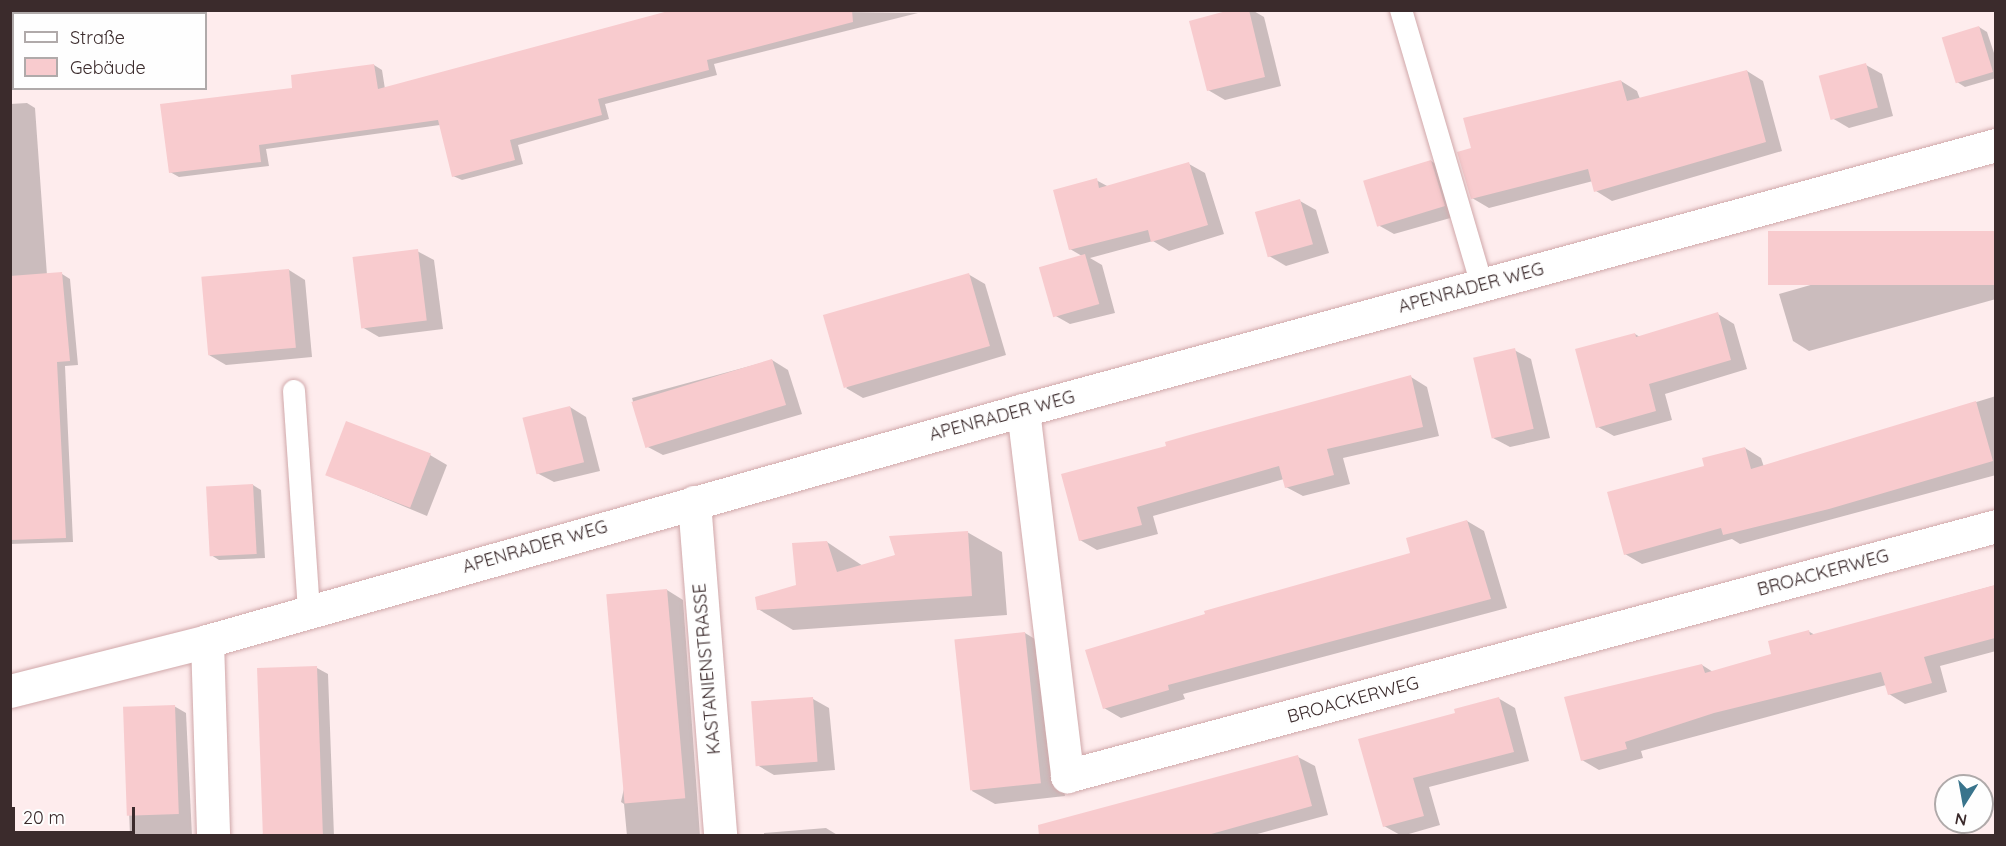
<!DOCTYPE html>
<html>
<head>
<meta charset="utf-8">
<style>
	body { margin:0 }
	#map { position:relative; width:2006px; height:846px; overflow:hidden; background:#feeced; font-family:Quicksand,sans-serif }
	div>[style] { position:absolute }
	.shadow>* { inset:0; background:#0003 }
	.building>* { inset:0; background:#f8cbce; transform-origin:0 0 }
	.roads { filter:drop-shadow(0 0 2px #d0a8aa) drop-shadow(0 0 2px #d0a8aa) }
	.service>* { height:22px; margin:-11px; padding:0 11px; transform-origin:11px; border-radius:11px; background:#fff }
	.minor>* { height:33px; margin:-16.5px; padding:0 16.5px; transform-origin:16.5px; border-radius:16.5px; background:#fff }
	span { translate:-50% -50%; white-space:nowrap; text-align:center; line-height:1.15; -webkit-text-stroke:4.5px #fefefe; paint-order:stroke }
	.street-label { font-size:18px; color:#3b2b2c }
	.frame { position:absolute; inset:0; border:12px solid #3b2b2c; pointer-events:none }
	.legend { position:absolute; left:12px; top:12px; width:195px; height:78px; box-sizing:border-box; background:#fefefe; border:2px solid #b0aaaa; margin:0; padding:8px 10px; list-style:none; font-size:18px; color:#3b2b2c }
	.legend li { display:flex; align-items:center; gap:12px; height:30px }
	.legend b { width:30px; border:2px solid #b0aaaa }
	.north { position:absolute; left:1934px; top:774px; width:60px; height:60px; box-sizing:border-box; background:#fefefe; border:2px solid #b0aaaa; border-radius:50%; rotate:191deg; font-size:16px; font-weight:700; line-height:24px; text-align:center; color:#3b2b2c }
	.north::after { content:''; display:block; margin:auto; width:21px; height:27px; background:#39748c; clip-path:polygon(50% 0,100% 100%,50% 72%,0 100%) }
	.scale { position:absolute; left:12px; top:807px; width:123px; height:27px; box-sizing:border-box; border:3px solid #3b2b2c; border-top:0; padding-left:8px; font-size:18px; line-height:21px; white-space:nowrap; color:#3b2b2c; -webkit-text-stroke:4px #fefefe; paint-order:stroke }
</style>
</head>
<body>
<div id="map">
	<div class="shadow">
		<div style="clip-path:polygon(679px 10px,918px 13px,714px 64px,717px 75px,605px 104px,609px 119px,518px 145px,523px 164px,462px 180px,453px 176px,440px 125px,266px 149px,269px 166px,179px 177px,170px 172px,294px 89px,374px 65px,382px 70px,385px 89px)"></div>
		<div style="clip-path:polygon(1237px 10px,1252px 10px,1264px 17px,1281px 86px,1225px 100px,1208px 90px)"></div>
		<div style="clip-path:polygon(1979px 27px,1987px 32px,1996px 59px,1996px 78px,1965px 87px,1957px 82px)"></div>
		<div style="clip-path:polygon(1866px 65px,1882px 74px,1893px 116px,1849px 128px,1832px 118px)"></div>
		<div style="clip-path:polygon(1747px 71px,1763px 81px,1782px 151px,1612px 201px,1596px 191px,1593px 181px,1489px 208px,1472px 198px,1621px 81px,1637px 91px,1640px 99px)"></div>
		<div style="clip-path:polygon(27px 103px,35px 108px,47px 275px,62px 274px,70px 279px,78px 365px,65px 366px,73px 542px,10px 544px,10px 104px)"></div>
		<div style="clip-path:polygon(1431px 161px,1447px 171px,1461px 215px,1394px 234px,1378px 225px)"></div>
		<div style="clip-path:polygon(1189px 164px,1205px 173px,1224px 234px,1169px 251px,1153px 241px,1090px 258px,1102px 265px,1115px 313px,1070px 324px,1054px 315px,1082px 256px,1070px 249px,1096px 180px,1109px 187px)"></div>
		<div style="clip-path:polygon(1300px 201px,1316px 210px,1329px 253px,1286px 266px,1269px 256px)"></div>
		<div style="clip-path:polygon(1996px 232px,1996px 299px,1809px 351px,1793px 341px,1779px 294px)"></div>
		<div style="clip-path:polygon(417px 251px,434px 260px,443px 329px,379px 337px,362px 327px)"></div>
		<div style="clip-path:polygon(289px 270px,305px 280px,312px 357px,226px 365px,209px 355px)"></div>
		<div style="clip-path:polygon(968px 274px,985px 284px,1006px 355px,863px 398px,846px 388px)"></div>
		<div style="clip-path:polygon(1718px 314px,1734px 324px,1747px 369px,1665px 394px,1672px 420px,1614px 436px,1598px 427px,1635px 334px,1640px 337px)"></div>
		<div style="clip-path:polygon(1514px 350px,1531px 359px,1550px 438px,1510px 447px,1493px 438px)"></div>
		<div style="clip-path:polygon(772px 360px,788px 370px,802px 414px,663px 455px,646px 446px,632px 398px)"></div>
		<div style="clip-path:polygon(1411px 377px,1427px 387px,1439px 436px,1343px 458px,1350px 484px,1303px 496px,1286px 487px,1284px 479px,1153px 516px,1158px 534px,1097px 550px,1080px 540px,1168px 447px)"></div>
		<div style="clip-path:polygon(1996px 396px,1996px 475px,1740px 544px,1732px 539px,1642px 564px,1625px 554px,1706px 467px,1745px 448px,1761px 458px,1764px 467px)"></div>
		<div style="clip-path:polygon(570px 407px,586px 417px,600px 471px,554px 482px,537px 473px)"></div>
		<div style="clip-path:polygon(430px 455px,447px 465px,427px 516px,326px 474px)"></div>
		<div style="clip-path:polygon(253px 485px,261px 490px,265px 558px,219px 560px,211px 555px)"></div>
		<div style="clip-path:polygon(1467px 521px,1484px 531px,1507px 608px,1183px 694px,1185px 699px,1121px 718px,1104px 708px,1412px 554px)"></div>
		<div style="clip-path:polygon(967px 532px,1002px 552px,1007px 615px,793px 630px,758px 609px,797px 586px,827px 542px,863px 566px)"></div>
		<div style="clip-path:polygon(1996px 585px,1996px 651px,1940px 666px,1947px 692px,1905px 704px,1889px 694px,1886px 685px,1641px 751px,1643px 758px,1599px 770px,1582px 760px,1702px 665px,1713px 672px,1773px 655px,1808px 631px,1815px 635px)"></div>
		<div style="clip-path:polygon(667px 590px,683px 600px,700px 836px,627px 836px,624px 804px,621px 802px)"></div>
		<div style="clip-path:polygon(1025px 633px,1048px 647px,1065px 796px,995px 804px,972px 791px)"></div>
		<div style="clip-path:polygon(317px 668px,328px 674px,334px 836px,260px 836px,265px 832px)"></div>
		<div style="clip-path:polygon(1498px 698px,1515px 708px,1529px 761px,1429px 787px,1440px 825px,1402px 836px,1384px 826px,1360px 740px,1457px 714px)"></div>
		<div style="clip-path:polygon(813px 699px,829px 708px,835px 770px,774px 775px,757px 765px)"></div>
		<div style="clip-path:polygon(174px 706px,186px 713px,192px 836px,130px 836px,125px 708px)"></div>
		<div style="clip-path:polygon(1298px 757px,1315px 766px,1328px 815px,1250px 836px,1072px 836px)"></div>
		<div style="clip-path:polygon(826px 828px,839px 836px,764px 836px,764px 833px)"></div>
	</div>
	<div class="building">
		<div style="clip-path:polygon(672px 10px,852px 10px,853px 22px,707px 60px,709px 70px,598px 99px,602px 115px,510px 140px,515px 160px,452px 177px,438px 120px,259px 145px,261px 162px,169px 173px,160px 104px,292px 88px,291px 75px,374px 64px,378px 89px)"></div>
		<div style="clip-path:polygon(1230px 10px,1249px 10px,1265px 77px,1207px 91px,1189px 21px)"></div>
		<div style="left:1979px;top:26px;width:48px;height:39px;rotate:73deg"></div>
		<div style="left:1866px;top:63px;width:46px;height:49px;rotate:75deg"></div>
		<div style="clip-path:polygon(1747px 70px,1766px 142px,1594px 192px,1588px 169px,1471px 199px,1457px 152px,1471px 148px,1463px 118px,1621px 80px,1627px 101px)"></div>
		<div style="left:1431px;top:160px;width:48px;height:71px;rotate:73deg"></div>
		<div style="clip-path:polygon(1189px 162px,1208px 225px,1151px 242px,1148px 230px,1069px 250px,1053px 190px,1097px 178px,1099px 188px)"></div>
		<div style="left:1300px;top:199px;width:47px;height:47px;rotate:74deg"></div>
		<div style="left:1995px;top:231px;width:54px;height:227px;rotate:90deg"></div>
		<div style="left:418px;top:249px;width:72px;height:66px;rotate:83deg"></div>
		<div style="left:1085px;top:254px;width:52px;height:48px;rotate:74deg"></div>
		<div style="left:289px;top:269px;width:79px;height:88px;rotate:85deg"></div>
		<div style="clip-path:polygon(62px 272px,70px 361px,57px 362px,66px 538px,10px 540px,10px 276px)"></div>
		<div style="left:969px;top:273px;width:76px;height:152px;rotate:74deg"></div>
		<div style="clip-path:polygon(1718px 312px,1731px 360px,1649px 384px,1656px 411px,1596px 428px,1575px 349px,1635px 333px,1636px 337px)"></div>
		<div style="left:1515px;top:348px;width:83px;height:43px;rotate:77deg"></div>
		<div style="left:772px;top:359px;width:48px;height:147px;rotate:73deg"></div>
		<div style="clip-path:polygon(1411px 375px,1423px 427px,1327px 449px,1334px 475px,1285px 488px,1279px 466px,1137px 507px,1142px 525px,1079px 541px,1061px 474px,1166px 446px,1165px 442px,1193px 434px)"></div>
		<div style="clip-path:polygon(1976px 401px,1993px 461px,1829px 509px,1723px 535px,1721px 528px,1624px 555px,1607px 492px,1704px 466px,1702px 458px,1745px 447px,1751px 469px)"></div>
		<div style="left:570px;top:406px;width:58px;height:49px;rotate:76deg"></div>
		<div style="left:346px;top:421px;width:91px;height:58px;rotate:21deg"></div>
		<div style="left:253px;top:484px;width:70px;height:47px;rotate:87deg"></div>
		<div style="clip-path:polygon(1467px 520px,1491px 599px,1168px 685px,1169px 690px,1103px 709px,1085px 650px,1205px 614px,1204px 611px,1410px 553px,1406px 538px)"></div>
		<div style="clip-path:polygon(968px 531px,972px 596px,757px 610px,755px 597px,796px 585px,792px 543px,827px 541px,837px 572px,895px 555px,889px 536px)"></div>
		<div style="clip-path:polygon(1995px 585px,1995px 638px,1924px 657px,1932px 683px,1888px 695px,1881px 672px,1714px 713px,1625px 742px,1627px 749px,1581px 761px,1564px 697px,1702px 664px,1705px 673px,1771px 654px,1768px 641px,1809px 630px,1810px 635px)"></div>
		<div style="left:667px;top:589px;width:210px;height:61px;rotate:85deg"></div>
		<div style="left:1025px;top:632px;width:152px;height:71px;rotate:84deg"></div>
		<div style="left:317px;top:666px;width:170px;height:60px;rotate:88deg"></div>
		<div style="left:813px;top:697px;width:65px;height:62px;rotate:86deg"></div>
		<div style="clip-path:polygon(1499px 697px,1514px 752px,1413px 778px,1424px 816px,1383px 827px,1358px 739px,1455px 713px,1454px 709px)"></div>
		<div style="left:175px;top:705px;width:109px;height:52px;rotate:88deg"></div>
		<div style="clip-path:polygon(1298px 755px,1312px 806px,1204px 836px,1039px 836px,1038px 825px)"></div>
	</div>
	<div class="roads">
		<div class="service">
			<div style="left:1401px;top:10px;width:287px;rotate:73.6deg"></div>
			<div style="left:294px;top:391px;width:222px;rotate:86.1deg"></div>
		</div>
		<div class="minor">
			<div style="left:32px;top:14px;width:15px;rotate:-16deg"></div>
			<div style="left:1023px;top:410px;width:369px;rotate:83.1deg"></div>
			<div style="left:1067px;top:776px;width:962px;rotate:-15.06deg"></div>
			<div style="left:694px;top:502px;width:335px;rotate:85.5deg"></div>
			<div style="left:207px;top:641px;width:195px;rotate:88.2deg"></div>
			<div style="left:10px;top:691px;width:203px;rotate:-14.2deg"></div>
			<div style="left:207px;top:641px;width:848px;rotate:-15.81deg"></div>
			<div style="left:1023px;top:410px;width:1008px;rotate:-15.24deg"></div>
		</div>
	</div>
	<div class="street-label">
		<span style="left:1471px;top:288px;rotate:-15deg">APENRADER WEG</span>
		<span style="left:1002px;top:416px;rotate:-15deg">APENRADER WEG</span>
		<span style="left:535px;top:547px;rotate:-16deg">APENRADER WEG</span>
		<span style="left:1823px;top:573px;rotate:-15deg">BROACKERWEG</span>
		<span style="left:707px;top:669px;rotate:-95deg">KASTANIENSTRASSE</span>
		<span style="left:1353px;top:700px;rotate:-15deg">BROACKERWEG</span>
	</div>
	<div class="frame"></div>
	<ul class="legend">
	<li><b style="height:8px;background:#fff"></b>Straße</li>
	<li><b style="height:16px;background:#f8cbce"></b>Gebäude</li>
	</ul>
	<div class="north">N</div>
	<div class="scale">20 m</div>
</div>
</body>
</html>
